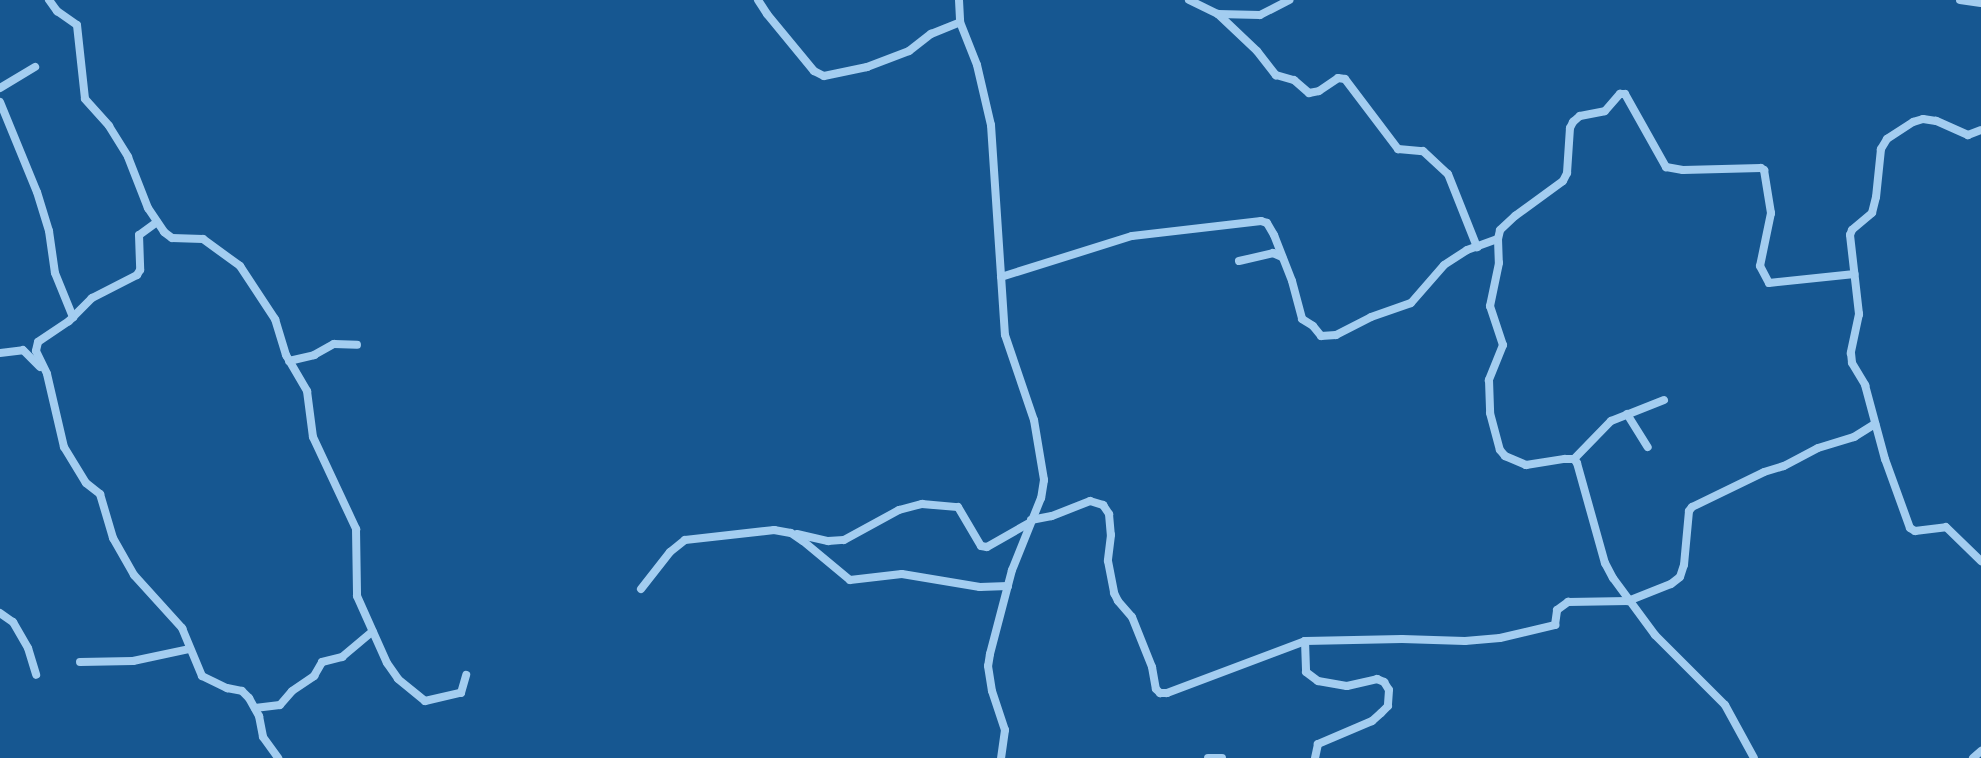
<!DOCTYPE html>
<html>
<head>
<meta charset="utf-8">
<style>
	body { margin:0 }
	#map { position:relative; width:1981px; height:758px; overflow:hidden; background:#165791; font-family:Mulish,sans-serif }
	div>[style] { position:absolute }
	.minor>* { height:8px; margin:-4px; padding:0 4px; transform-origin:4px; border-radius:4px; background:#a3cdf0 }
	span { translate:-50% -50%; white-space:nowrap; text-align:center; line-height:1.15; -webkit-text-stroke:4.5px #165791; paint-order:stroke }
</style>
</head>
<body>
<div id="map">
	<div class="minor">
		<div style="left:49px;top:0;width:14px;rotate:54deg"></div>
		<div style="left:57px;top:11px;width:24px;rotate:35deg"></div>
		<div style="left:77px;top:25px;width:74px;rotate:83.8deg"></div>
		<div style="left:85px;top:99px;width:36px;rotate:48deg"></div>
		<div style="left:109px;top:126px;width:36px;rotate:58deg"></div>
		<div style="left:128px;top:157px;width:55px;rotate:68.6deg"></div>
		<div style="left:148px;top:208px;width:29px;rotate:56deg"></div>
		<div style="left:164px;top:232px;width:10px;rotate:37deg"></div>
		<div style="left:172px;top:238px;width:31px;rotate:2deg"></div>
		<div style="left:203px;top:239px;width:46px;rotate:36.1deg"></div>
		<div style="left:240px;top:266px;width:64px;rotate:56.6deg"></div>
		<div style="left:275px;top:319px;width:38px;rotate:73deg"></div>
		<div style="left:286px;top:355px;width:42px;rotate:59.7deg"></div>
		<div style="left:307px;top:391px;width:46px;rotate:82.6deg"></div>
		<div style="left:313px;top:437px;width:102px;rotate:64.9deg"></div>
		<div style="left:356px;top:529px;width:67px;rotate:89.1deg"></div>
		<div style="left:357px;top:596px;width:73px;rotate:65.9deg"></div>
		<div style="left:387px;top:663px;width:19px;rotate:55deg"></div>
		<div style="left:398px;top:679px;width:35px;rotate:39deg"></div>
		<div style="left:425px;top:701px;width:37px;rotate:-13deg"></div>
		<div style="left:461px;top:693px;width:19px;rotate:-74deg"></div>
		<div style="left:758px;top:0;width:17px;rotate:57deg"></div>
		<div style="left:767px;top:14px;width:74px;rotate:50.5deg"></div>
		<div style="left:814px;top:71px;width:11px;rotate:27deg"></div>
		<div style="left:824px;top:76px;width:44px;rotate:-11.8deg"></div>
		<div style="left:867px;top:67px;width:45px;rotate:-20.9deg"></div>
		<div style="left:909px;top:51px;width:28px;rotate:-38deg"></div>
		<div style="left:931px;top:34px;width:31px;rotate:-22deg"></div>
		<div style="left:959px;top:0;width:22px;rotate:87deg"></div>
		<div style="left:960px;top:22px;width:46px;rotate:68.4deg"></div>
		<div style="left:977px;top:65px;width:62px;rotate:76.9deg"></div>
		<div style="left:991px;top:125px;width:210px;rotate:86.2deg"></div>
		<div style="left:1005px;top:335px;width:90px;rotate:71.2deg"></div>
		<div style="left:1034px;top:420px;width:61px;rotate:80.5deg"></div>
		<div style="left:1044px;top:480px;width:18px;rotate:99deg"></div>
		<div style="left:1041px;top:498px;width:78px;rotate:111.9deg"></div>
		<div style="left:1012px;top:570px;width:87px;rotate:104.7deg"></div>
		<div style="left:990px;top:654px;width:12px;rotate:99deg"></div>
		<div style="left:988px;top:666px;width:25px;rotate:81deg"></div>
		<div style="left:992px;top:691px;width:41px;rotate:71.6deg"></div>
		<div style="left:1005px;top:730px;width:28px;rotate:98deg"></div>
		<div style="left:1189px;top:0;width:32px;rotate:26deg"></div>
		<div style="left:1218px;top:14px;width:54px;rotate:43.5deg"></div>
		<div style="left:1257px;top:51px;width:31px;rotate:52deg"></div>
		<div style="left:1276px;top:75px;width:19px;rotate:16deg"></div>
		<div style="left:1294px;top:80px;width:20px;rotate:41deg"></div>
		<div style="left:1309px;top:93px;width:10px;rotate:-11deg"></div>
		<div style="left:1319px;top:91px;width:23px;rotate:-34deg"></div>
		<div style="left:1338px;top:78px;width:7px;rotate:8deg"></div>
		<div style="left:1345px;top:79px;width:88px;rotate:52.9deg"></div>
		<div style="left:1398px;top:149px;width:25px;rotate:5deg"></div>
		<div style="left:1423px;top:151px;width:34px;rotate:43deg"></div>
		<div style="left:1448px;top:174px;width:79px;rotate:68.3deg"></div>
		<div style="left:1960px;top:0;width:21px;rotate:8deg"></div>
		<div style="left:1218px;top:14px;width:42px;rotate:1.4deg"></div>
		<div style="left:1260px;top:15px;width:33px;rotate:-27deg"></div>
		<div style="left:0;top:88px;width:41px;rotate:-31deg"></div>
		<div style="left:0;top:102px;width:97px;rotate:67.7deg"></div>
		<div style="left:37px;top:192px;width:41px;rotate:72.9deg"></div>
		<div style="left:49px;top:231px;width:42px;rotate:81.9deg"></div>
		<div style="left:55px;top:273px;width:48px;rotate:67.8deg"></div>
		<div style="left:1981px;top:130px;width:14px;rotate:159deg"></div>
		<div style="left:1968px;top:135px;width:35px;rotate:-156deg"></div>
		<div style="left:1936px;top:121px;width:13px;rotate:-171deg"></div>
		<div style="left:1923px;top:119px;width:10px;rotate:163deg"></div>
		<div style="left:1913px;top:122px;width:31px;rotate:147deg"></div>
		<div style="left:1887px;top:139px;width:12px;rotate:121deg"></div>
		<div style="left:1881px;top:149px;width:48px;rotate:95.9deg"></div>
		<div style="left:1876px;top:197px;width:16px;rotate:104deg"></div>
		<div style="left:1872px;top:213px;width:26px;rotate:140deg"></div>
		<div style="left:1852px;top:230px;width:5px;rotate:112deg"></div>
		<div style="left:1850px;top:235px;width:80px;rotate:83.5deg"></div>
		<div style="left:1859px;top:314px;width:40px;rotate:102deg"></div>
		<div style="left:1851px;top:353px;width:10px;rotate:84deg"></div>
		<div style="left:1852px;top:363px;width:26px;rotate:59deg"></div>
		<div style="left:1865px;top:385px;width:77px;rotate:74.9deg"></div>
		<div style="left:1885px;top:459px;width:73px;rotate:70.1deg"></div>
		<div style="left:1910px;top:528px;width:6px;rotate:31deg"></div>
		<div style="left:1915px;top:531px;width:31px;rotate:-7deg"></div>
		<div style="left:1946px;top:527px;width:49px;rotate:44.2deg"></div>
		<div style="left:157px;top:222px;width:22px;rotate:144deg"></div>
		<div style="left:139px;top:235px;width:35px;rotate:88deg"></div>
		<div style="left:140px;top:270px;width:6px;rotate:121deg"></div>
		<div style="left:137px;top:275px;width:51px;rotate:152.9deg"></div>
		<div style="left:92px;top:298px;width:33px;rotate:135deg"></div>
		<div style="left:69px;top:321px;width:37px;rotate:146deg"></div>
		<div style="left:38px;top:342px;width:9px;rotate:103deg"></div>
		<div style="left:36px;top:351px;width:25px;rotate:64deg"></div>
		<div style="left:47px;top:374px;width:75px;rotate:76.9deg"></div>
		<div style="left:64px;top:447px;width:42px;rotate:58.6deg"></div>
		<div style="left:86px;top:483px;width:18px;rotate:38deg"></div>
		<div style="left:100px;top:494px;width:46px;rotate:73.5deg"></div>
		<div style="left:113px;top:538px;width:43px;rotate:60.4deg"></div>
		<div style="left:134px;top:575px;width:72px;rotate:47.8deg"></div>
		<div style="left:182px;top:628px;width:52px;rotate:67.4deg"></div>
		<div style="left:202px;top:676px;width:28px;rotate:26deg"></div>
		<div style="left:227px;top:688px;width:15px;rotate:11deg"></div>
		<div style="left:242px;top:691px;width:10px;rotate:45deg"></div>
		<div style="left:249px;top:698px;width:21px;rotate:61deg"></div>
		<div style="left:259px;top:716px;width:21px;rotate:79deg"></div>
		<div style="left:263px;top:737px;width:26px;rotate:54deg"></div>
		<div style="left:1498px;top:239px;width:24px;rotate:88deg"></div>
		<div style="left:1499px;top:263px;width:44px;rotate:101.8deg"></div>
		<div style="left:1490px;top:306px;width:41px;rotate:71.6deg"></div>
		<div style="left:1503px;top:345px;width:38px;rotate:112deg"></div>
		<div style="left:1489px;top:380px;width:33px;rotate:88deg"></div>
		<div style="left:1490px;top:413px;width:38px;rotate:75deg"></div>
		<div style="left:1500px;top:450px;width:8px;rotate:50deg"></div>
		<div style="left:1505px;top:456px;width:23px;rotate:23deg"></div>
		<div style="left:1526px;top:465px;width:39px;rotate:-9deg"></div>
		<div style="left:1565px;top:459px;width:9px"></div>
		<div style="left:1574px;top:459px;width:5px;rotate:53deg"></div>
		<div style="left:1577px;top:463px;width:104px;rotate:74.4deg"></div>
		<div style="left:1605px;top:563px;width:17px;rotate:62deg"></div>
		<div style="left:1613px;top:578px;width:71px;rotate:53.6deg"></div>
		<div style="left:1655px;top:635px;width:99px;rotate:45deg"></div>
		<div style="left:1725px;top:705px;width:60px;rotate:61.3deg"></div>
		<div style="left:1239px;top:261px;width:35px;rotate:-13deg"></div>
		<div style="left:1273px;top:253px;width:10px;rotate:24deg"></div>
		<div style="left:1001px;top:277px;width:137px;rotate:-17.4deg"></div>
		<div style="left:1132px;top:236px;width:130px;rotate:-6.6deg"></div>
		<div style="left:1261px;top:221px;width:6px;rotate:18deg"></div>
		<div style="left:1267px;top:223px;width:14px;rotate:60deg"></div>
		<div style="left:1274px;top:235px;width:49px;rotate:68.6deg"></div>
		<div style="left:1292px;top:281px;width:39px;rotate:75deg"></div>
		<div style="left:1302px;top:319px;width:13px;rotate:32deg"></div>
		<div style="left:1313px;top:326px;width:13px;rotate:51deg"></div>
		<div style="left:1321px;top:336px;width:15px;rotate:-4deg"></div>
		<div style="left:1336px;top:335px;width:39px;rotate:-27deg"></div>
		<div style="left:1371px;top:317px;width:42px;rotate:-19.3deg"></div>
		<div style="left:1411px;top:303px;width:50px;rotate:-49deg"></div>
		<div style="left:1444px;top:265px;width:27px;rotate:-33deg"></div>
		<div style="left:1467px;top:250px;width:33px;rotate:-20deg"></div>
		<div style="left:1498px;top:239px;width:9px;rotate:-77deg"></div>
		<div style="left:1500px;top:230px;width:21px;rotate:-43deg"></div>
		<div style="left:1515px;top:216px;width:59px;rotate:-36.1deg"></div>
		<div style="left:1563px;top:181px;width:9px;rotate:-63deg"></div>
		<div style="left:1567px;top:173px;width:45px;rotate:-86.2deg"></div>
		<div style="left:1570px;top:128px;width:7px;rotate:-63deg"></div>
		<div style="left:1573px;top:122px;width:9px;rotate:-41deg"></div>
		<div style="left:1580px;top:116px;width:25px;rotate:-11deg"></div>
		<div style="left:1605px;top:111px;width:23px;rotate:-49deg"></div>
		<div style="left:1620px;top:94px;width:5px"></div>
		<div style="left:1625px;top:94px;width:84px;rotate:60.7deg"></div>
		<div style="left:1666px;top:167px;width:17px;rotate:10deg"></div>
		<div style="left:1683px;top:170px;width:78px;rotate:-1.5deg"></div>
		<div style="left:1761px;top:168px;width:4px;rotate:34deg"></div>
		<div style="left:1764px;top:170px;width:44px;rotate:80.8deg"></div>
		<div style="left:1771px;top:213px;width:54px;rotate:101.7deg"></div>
		<div style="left:1760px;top:266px;width:19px;rotate:62deg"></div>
		<div style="left:1769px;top:283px;width:86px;rotate:-6deg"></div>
		<div style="left:0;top:353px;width:23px;rotate:-7deg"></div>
		<div style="left:23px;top:350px;width:24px;rotate:45deg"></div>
		<div style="left:289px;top:361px;width:26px;rotate:-13deg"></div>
		<div style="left:314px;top:355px;width:23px;rotate:-29deg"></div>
		<div style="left:334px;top:344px;width:23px;rotate:2deg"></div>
		<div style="left:1627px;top:414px;width:39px;rotate:58deg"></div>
		<div style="left:1574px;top:459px;width:53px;rotate:-45.8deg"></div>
		<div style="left:1611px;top:421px;width:57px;rotate:-21.6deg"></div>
		<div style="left:1031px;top:520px;width:21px;rotate:-11deg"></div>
		<div style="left:1052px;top:516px;width:41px;rotate:-21.5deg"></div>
		<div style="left:1090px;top:501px;width:14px;rotate:17deg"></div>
		<div style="left:1103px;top:505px;width:11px;rotate:56deg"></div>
		<div style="left:1109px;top:514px;width:21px;rotate:85deg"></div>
		<div style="left:1111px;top:535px;width:26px;rotate:97deg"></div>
		<div style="left:1108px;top:561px;width:33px;rotate:79deg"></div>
		<div style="left:1114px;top:593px;width:9px;rotate:63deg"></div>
		<div style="left:1118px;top:601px;width:21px;rotate:49deg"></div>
		<div style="left:1132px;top:617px;width:54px;rotate:68.2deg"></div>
		<div style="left:1152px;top:667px;width:22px;rotate:80deg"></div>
		<div style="left:1156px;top:689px;width:6px;rotate:45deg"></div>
		<div style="left:1160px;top:693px;width:7px"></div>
		<div style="left:1167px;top:693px;width:147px;rotate:-20.6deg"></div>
		<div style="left:1305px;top:641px;width:97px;rotate:-1.2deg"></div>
		<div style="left:1402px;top:639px;width:63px;rotate:1.8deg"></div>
		<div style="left:1465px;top:641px;width:35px;rotate:-5deg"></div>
		<div style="left:1500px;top:638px;width:57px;rotate:-13.3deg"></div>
		<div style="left:1555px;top:625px;width:15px;rotate:-82deg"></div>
		<div style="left:1557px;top:610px;width:14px;rotate:-36deg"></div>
		<div style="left:1568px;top:602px;width:60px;rotate:-1deg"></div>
		<div style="left:1628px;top:601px;width:46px;rotate:-21.6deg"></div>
		<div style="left:1671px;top:584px;width:11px;rotate:-38deg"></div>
		<div style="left:1680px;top:577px;width:13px;rotate:-72deg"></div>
		<div style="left:1684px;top:565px;width:54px;rotate:-84.7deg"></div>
		<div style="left:1689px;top:511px;width:5px;rotate:-53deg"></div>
		<div style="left:1692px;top:507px;width:80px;rotate:-25.9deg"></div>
		<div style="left:1764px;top:472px;width:21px;rotate:-17deg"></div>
		<div style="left:1784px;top:466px;width:38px;rotate:-28deg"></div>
		<div style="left:1818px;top:448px;width:38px;rotate:-17deg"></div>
		<div style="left:1854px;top:437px;width:25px;rotate:-32deg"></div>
		<div style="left:797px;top:534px;width:32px;rotate:13deg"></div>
		<div style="left:828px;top:541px;width:16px;rotate:-4deg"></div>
		<div style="left:844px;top:540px;width:63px;rotate:-28.6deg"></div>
		<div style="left:899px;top:510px;width:24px;rotate:-15deg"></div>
		<div style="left:922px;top:504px;width:36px;rotate:5deg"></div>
		<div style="left:958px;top:507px;width:45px;rotate:59.5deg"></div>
		<div style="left:981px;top:546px;width:6px;rotate:9deg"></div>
		<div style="left:987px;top:547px;width:48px;rotate:-29.7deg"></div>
		<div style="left:641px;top:589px;width:47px;rotate:-51.9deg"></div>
		<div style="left:670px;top:552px;width:19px;rotate:-39deg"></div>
		<div style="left:685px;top:540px;width:90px;rotate:-6.4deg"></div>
		<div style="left:774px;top:530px;width:17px;rotate:10deg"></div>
		<div style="left:791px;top:533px;width:14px;rotate:34deg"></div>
		<div style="left:803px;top:541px;width:61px;rotate:39.7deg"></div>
		<div style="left:850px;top:580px;width:52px;rotate:-6.6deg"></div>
		<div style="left:902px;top:574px;width:79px;rotate:9.5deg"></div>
		<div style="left:980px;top:587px;width:28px;rotate:-2deg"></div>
		<div style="left:0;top:613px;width:16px;rotate:35deg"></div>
		<div style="left:13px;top:622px;width:30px;rotate:60deg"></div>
		<div style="left:28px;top:648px;width:28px;rotate:73deg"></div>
		<div style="left:1305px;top:641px;width:31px;rotate:88deg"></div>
		<div style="left:1306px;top:672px;width:15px;rotate:37deg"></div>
		<div style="left:1318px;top:681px;width:29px;rotate:10deg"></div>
		<div style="left:1347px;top:686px;width:31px;rotate:-13deg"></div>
		<div style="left:1377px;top:679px;width:8px;rotate:23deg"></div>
		<div style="left:1384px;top:682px;width:9px;rotate:58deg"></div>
		<div style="left:1389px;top:690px;width:16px;rotate:94deg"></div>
		<div style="left:1388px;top:706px;width:10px;rotate:135deg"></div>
		<div style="left:1381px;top:713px;width:12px;rotate:138deg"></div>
		<div style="left:1372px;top:721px;width:59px;rotate:156.9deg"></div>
		<div style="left:1318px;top:744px;width:14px;rotate:102deg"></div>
		<div style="left:80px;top:662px;width:53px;rotate:-1.1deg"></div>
		<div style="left:133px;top:661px;width:57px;rotate:-12.1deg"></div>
		<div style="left:255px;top:708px;width:25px;rotate:-7deg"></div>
		<div style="left:280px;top:705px;width:18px;rotate:-49deg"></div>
		<div style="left:292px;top:691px;width:27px;rotate:-34deg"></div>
		<div style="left:314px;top:676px;width:16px;rotate:-60deg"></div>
		<div style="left:322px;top:662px;width:21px;rotate:-14deg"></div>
		<div style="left:342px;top:657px;width:40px;rotate:-40deg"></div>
		<div style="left:1208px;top:758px;width:14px"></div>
		<div style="left:1973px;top:758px;width:11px;rotate:-41deg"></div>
	</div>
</div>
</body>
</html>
